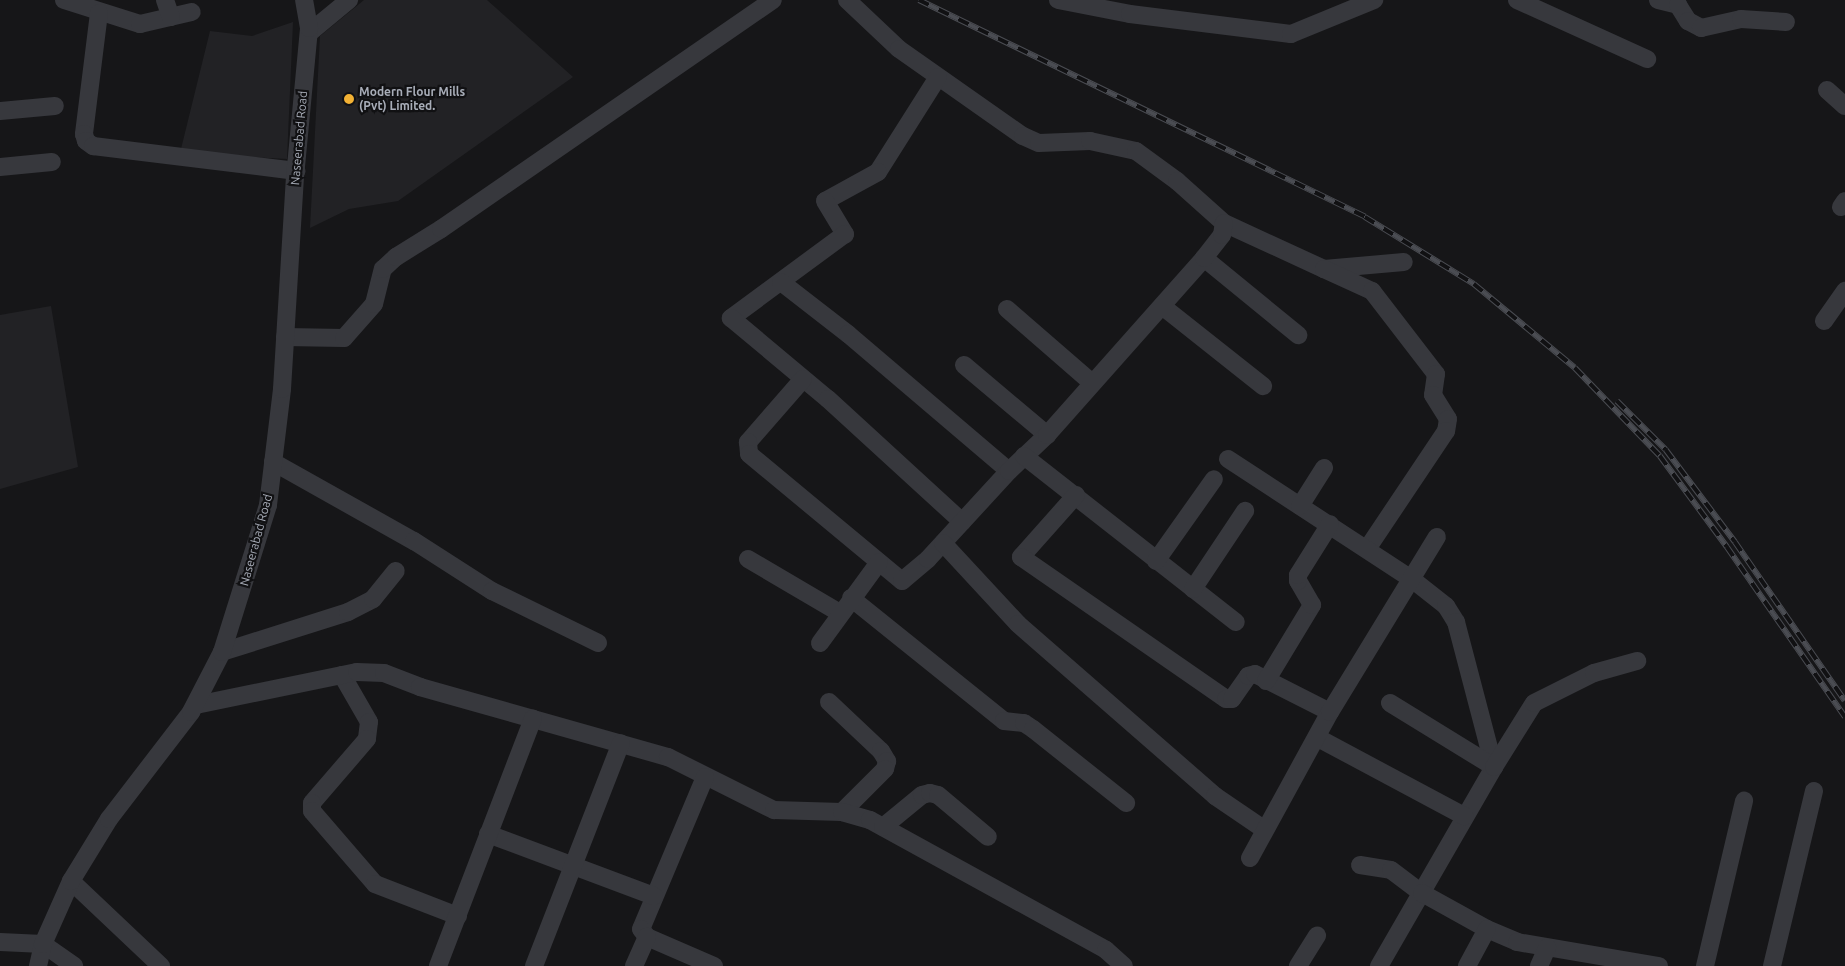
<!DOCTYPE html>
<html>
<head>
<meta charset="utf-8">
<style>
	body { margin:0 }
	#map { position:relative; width:1845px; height:966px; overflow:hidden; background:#161618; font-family:Ubuntu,sans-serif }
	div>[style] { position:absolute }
	.built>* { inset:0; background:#222225 }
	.minor>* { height:18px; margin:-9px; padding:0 9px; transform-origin:9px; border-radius:9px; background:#37383d }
	.rail>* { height:5.5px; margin-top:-2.75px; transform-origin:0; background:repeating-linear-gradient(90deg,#111113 0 11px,#4a4c52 0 22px); box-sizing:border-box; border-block:1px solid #4a4c52 }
	.dots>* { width:14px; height:14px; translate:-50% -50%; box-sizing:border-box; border:2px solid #111113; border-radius:50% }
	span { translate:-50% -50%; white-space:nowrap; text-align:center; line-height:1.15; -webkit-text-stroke:4.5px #111113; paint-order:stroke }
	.poi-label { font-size:12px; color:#a8adb8; font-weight:700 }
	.left { translate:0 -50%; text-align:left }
	.street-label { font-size:12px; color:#a8adb8 }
</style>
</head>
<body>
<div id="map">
	<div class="built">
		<div style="clip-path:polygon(364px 0,487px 0,573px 77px,398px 201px,349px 209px,310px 228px,320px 36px)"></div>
		<div style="clip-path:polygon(293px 22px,287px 159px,180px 153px,210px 31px,252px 36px)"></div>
		<div style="clip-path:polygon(51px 306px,78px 467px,0 489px,0 315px)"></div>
	</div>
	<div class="minor">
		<div style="left:64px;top:0;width:80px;rotate:17.5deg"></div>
		<div style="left:140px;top:24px;width:53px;rotate:-13deg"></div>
		<div style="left:165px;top:0;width:18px;rotate:71deg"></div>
		<div style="left:847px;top:0;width:71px;rotate:43.3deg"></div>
		<div style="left:899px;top:49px;width:151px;rotate:35.1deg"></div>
		<div style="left:1023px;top:136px;width:17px;rotate:24deg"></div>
		<div style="left:1039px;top:143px;width:51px;rotate:-2.2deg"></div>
		<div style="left:1090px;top:141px;width:47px;rotate:12.3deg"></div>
		<div style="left:1136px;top:151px;width:51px;rotate:36.2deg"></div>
		<div style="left:1177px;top:181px;width:63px;rotate:41.8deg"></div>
		<div style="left:1224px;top:223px;width:110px;rotate:24.7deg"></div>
		<div style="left:1324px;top:269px;width:80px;rotate:-5deg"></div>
		<div style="left:1058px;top:0;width:73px;rotate:11deg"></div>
		<div style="left:1130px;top:14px;width:162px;rotate:7.1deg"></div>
		<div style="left:1291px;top:34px;width:90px;rotate:-22.3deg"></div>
		<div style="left:1517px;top:0;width:143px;rotate:24.4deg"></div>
		<div style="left:1658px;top:0;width:21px;rotate:14deg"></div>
		<div style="left:1678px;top:5px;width:19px;rotate:58deg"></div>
		<div style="left:1688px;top:21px;width:15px;rotate:28deg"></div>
		<div style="left:1701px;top:28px;width:41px;rotate:-12.7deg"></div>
		<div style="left:1741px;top:19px;width:45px;rotate:3.8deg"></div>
		<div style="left:99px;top:13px;width:122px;rotate:97.1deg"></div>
		<div style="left:84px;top:134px;width:7px;rotate:74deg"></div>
		<div style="left:86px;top:141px;width:9px;rotate:36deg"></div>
		<div style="left:93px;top:146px;width:205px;rotate:7deg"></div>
		<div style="left:309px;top:33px;width:52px;rotate:-39.5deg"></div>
		<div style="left:938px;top:77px;width:112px;rotate:122.3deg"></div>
		<div style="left:878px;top:172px;width:60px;rotate:151.3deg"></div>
		<div style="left:825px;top:201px;width:39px;rotate:59deg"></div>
		<div style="left:845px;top:234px;width:142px;rotate:143.6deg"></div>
		<div style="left:731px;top:318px;width:126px;rotate:39.9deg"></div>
		<div style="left:828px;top:399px;width:182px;rotate:42.5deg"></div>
		<div style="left:1827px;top:90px;width:24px;rotate:42deg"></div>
		<div style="left:0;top:111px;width:55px;rotate:-5.2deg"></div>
		<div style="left:0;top:167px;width:52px;rotate:-5.5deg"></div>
		<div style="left:1841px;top:207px;width:7px;rotate:-56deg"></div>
		<div style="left:1204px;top:258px;width:122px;rotate:39.3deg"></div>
		<div style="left:1324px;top:269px;width:53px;rotate:24.6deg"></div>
		<div style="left:1372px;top:291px;width:105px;rotate:52.4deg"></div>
		<div style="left:1436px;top:374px;width:21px;rotate:98deg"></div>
		<div style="left:1433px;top:395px;width:28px;rotate:58deg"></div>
		<div style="left:1448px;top:419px;width:12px;rotate:99deg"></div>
		<div style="left:1446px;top:431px;width:142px;rotate:123.8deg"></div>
		<div style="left:781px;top:282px;width:85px;rotate:37.8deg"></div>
		<div style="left:848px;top:334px;width:211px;rotate:40.4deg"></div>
		<div style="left:1162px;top:306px;width:129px;rotate:38.4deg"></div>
		<div style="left:1007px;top:309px;width:113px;rotate:41deg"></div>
		<div style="left:1824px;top:321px;width:37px;rotate:-55deg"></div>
		<div style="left:285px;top:337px;width:59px;rotate:1deg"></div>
		<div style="left:344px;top:338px;width:45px;rotate:-48.6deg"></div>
		<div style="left:374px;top:304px;width:36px;rotate:-76deg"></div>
		<div style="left:383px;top:269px;width:18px;rotate:-43deg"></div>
		<div style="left:396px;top:257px;width:53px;rotate:-31.9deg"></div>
		<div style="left:441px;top:229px;width:403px;rotate:-34.6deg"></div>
		<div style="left:964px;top:365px;width:109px;rotate:40.1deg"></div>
		<div style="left:803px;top:379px;width:84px;rotate:131.1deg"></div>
		<div style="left:748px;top:442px;width:12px;rotate:85deg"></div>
		<div style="left:749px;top:454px;width:199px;rotate:39.7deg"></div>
		<div style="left:902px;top:581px;width:34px;rotate:-40deg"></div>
		<div style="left:928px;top:559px;width:120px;rotate:-47.4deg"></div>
		<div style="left:1009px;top:471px;width:52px;rotate:-43.5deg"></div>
		<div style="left:1047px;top:435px;width:237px;rotate:-48.4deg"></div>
		<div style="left:1204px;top:258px;width:29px;rotate:-52deg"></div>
		<div style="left:1222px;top:235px;width:12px;rotate:-81deg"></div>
		<div style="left:1024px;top:456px;width:269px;rotate:38.1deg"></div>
		<div style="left:1228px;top:459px;width:221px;rotate:33.2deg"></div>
		<div style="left:1413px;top:580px;width:42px;rotate:38.2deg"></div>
		<div style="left:1446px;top:606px;width:19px;rotate:58deg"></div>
		<div style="left:1456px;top:622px;width:150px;rotate:75.3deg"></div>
		<div style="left:1494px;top:767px;width:230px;rotate:120deg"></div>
		<div style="left:273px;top:462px;width:162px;rotate:29.3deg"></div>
		<div style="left:414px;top:541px;width:93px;rotate:32.7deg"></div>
		<div style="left:492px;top:591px;width:118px;rotate:26.1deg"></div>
		<div style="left:1076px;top:495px;width:83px;rotate:131.6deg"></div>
		<div style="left:1021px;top:557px;width:249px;rotate:34.7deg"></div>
		<div style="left:1226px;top:699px;width:6px"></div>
		<div style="left:1232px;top:699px;width:28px;rotate:-55deg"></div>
		<div style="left:1248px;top:676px;width:7px;rotate:-16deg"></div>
		<div style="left:1255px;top:674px;width:84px;rotate:26.9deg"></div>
		<div style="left:1300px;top:506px;width:45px;rotate:-57.7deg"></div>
		<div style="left:943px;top:543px;width:110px;rotate:47.2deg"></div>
		<div style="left:1018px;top:624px;width:262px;rotate:41.1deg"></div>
		<div style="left:1215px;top:796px;width:60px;rotate:34.2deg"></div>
		<div style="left:748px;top:559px;width:107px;rotate:30.4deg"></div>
		<div style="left:1156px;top:561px;width:100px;rotate:-54.7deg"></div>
		<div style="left:1193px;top:589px;width:94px;rotate:-56.3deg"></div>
		<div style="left:851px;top:598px;width:196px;rotate:38.8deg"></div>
		<div style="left:1004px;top:721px;width:20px;rotate:6deg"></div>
		<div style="left:1024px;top:723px;width:11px;rotate:34deg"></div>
		<div style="left:1033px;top:729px;width:119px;rotate:38.5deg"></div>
		<div style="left:820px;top:643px;width:100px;rotate:-53.9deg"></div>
		<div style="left:222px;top:652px;width:132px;rotate:-17.6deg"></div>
		<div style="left:348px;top:612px;width:28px;rotate:-27deg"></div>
		<div style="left:373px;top:599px;width:36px;rotate:-51deg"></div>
		<div style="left:342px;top:675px;width:54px;rotate:60.1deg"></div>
		<div style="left:369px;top:722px;width:17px;rotate:97deg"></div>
		<div style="left:367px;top:739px;width:84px;rotate:130.7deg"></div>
		<div style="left:312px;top:803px;width:8px;rotate:90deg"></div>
		<div style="left:312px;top:811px;width:96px;rotate:49.2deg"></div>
		<div style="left:375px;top:884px;width:89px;rotate:21.1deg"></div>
		<div style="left:1266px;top:681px;width:89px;rotate:-58.8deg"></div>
		<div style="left:1312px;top:605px;width:28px;rotate:-120deg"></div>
		<div style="left:1298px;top:581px;width:6px;rotate:-90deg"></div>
		<div style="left:1298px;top:575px;width:60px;rotate:-57.9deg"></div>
		<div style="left:829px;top:702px;width:71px;rotate:43.3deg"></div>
		<div style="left:881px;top:751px;width:12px;rotate:59deg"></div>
		<div style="left:887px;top:761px;width:8px;rotate:104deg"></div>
		<div style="left:885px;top:769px;width:61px;rotate:135deg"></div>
		<div style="left:1390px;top:703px;width:122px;rotate:31.6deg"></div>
		<div style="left:1494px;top:767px;width:75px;rotate:-58deg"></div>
		<div style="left:1534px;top:703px;width:67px;rotate:-26.6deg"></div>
		<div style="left:1594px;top:673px;width:45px;rotate:-15.6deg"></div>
		<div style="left:196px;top:705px;width:164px;rotate:-11.6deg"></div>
		<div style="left:357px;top:672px;width:27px;rotate:2deg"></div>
		<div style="left:384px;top:673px;width:39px;rotate:21deg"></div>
		<div style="left:420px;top:687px;width:258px;rotate:15.8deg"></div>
		<div style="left:668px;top:757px;width:119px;rotate:26.6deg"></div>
		<div style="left:774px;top:810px;width:68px;rotate:1.7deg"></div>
		<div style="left:842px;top:812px;width:29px;rotate:16deg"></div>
		<div style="left:870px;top:820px;width:269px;rotate:28.8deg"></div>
		<div style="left:1106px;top:950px;width:24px;rotate:42deg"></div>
		<div style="left:1318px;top:738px;width:166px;rotate:28.1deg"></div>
		<div style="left:705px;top:777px;width:165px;rotate:112.8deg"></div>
		<div style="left:641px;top:929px;width:10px;rotate:53deg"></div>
		<div style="left:647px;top:937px;width:73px;rotate:23.4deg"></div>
		<div style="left:883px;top:827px;width:50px;rotate:-39.4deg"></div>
		<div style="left:922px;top:795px;width:8px;rotate:-14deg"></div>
		<div style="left:930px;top:793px;width:8px;rotate:14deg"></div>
		<div style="left:938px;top:795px;width:65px;rotate:40deg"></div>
		<div style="left:488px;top:834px;width:177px;rotate:20.5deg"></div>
		<div style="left:1250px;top:858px;width:166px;rotate:-61.3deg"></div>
		<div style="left:1330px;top:712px;width:205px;rotate:-58.6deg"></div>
		<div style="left:1360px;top:865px;width:31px;rotate:9deg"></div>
		<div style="left:1391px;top:870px;width:39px;rotate:37deg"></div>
		<div style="left:1422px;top:893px;width:74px;rotate:29deg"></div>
		<div style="left:1487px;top:929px;width:33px;rotate:23deg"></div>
		<div style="left:1517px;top:942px;width:144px;rotate:9.6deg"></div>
		<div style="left:71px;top:881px;width:124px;rotate:43.4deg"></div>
		<div style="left:0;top:942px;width:43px;rotate:2.7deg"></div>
		<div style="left:43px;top:944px;width:38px;rotate:35deg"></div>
		<div style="left:38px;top:966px;width:23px;rotate:-77deg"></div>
		<div style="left:43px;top:944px;width:69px;rotate:-66deg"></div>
		<div style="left:71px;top:881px;width:73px;rotate:-58.5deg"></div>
		<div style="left:109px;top:819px;width:135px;rotate:-52.5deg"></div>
		<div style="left:191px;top:712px;width:68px;rotate:-62.7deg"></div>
		<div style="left:222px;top:652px;width:154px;rotate:-72.6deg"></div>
		<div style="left:268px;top:505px;width:117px;rotate:-83.1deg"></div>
		<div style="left:282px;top:389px;width:212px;rotate:-86.5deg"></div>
		<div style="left:295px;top:177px;width:150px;rotate:-84.6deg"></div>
		<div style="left:309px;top:28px;width:28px;rotate:-100deg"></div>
		<div style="left:438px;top:966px;width:265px;rotate:-69deg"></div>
		<div style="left:534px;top:966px;width:239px;rotate:-68.7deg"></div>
		<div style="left:634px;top:966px;width:32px;rotate:-66deg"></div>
		<div style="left:1298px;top:966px;width:36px;rotate:-58deg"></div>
		<div style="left:1467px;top:966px;width:42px;rotate:-61.6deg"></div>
		<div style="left:1539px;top:966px;width:20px;rotate:-66deg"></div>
		<div style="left:1705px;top:966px;width:170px;rotate:-76.7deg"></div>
		<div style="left:1772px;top:966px;width:180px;rotate:-76.5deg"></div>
	</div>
	<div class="rail">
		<div style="left:919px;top:0;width:496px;rotate:25.9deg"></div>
		<div style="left:1365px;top:217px;width:128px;rotate:31.6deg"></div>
		<div style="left:1474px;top:284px;width:131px;rotate:39.7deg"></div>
		<div style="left:1575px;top:368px;width:122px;rotate:46deg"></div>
		<div style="left:1660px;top:456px;width:113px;rotate:53.6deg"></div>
		<div style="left:1727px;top:547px;width:207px;rotate:55.2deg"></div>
		<div style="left:1617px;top:401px;width:69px;rotate:45deg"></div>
		<div style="left:1666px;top:450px;width:115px;rotate:53.1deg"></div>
		<div style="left:1735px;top:542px;width:193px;rotate:55.3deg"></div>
	</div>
	<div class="dots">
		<div style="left:349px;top:99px;background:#f2b134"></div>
	</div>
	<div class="poi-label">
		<span class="left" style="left:359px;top:99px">Modern Flour Mills<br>(Pvt) Limited.</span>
	</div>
	<div class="street-label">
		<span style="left:299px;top:138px;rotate:-85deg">Naseerabad Road</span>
		<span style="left:256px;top:540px;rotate:-75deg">Naseerabad Road</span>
	</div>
</div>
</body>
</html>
